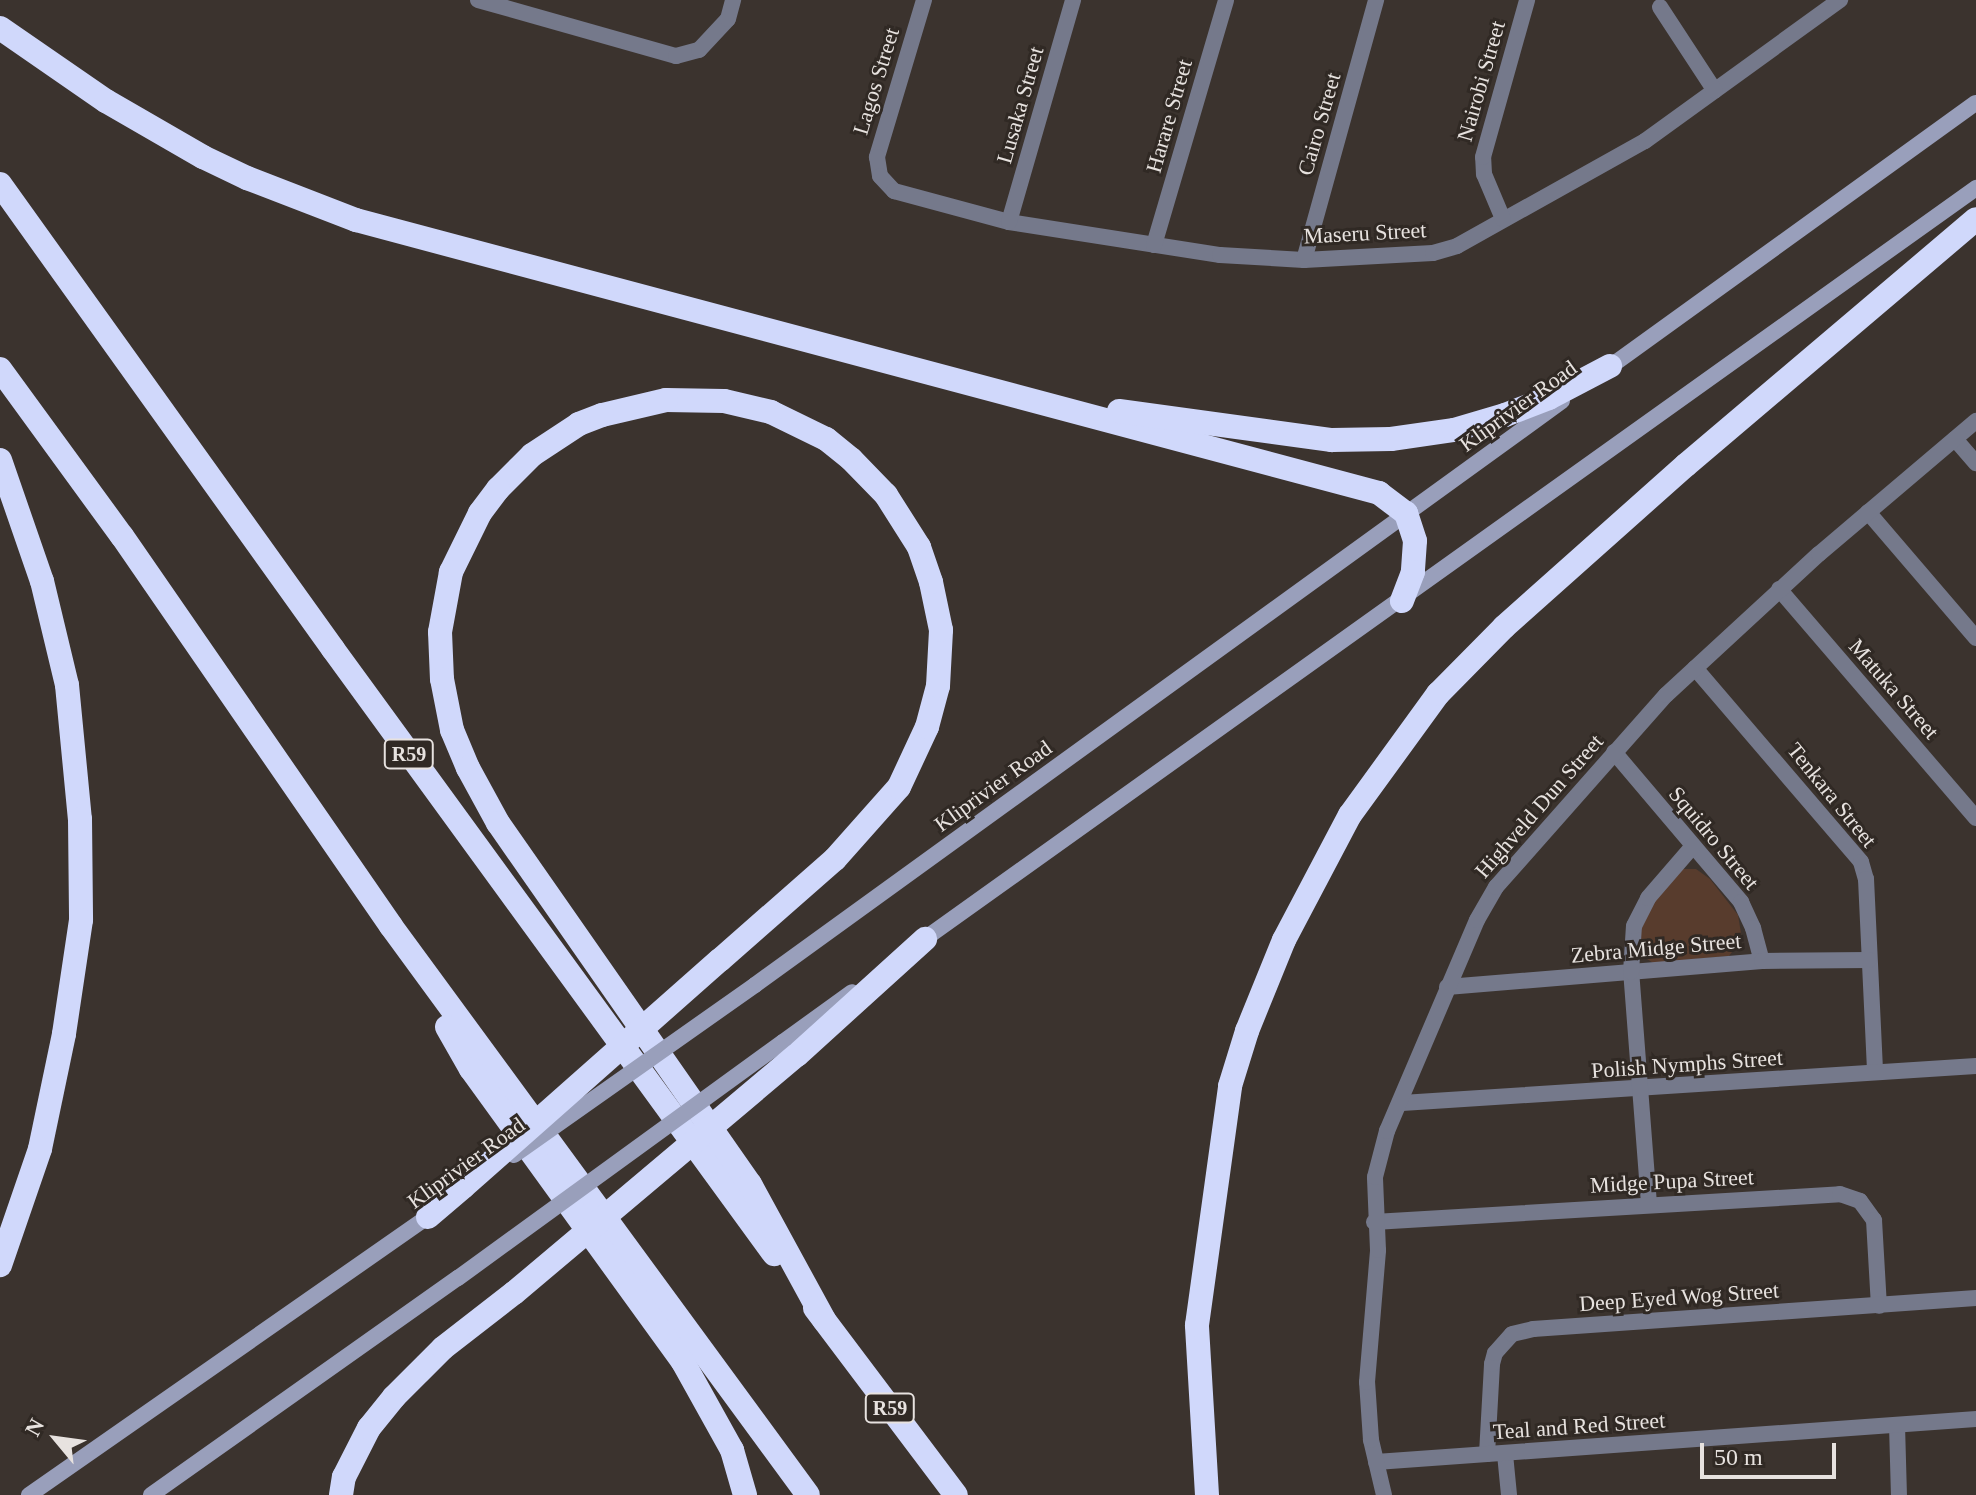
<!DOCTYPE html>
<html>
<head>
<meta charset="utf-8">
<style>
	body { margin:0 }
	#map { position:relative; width:1976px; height:1495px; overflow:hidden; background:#3b332e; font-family:"Times New Roman",serif }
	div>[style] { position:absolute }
	.green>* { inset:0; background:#583c2d }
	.minor>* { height:16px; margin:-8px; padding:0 8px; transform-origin:8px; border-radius:8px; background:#75798b }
	.secondary>* { height:16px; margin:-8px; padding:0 8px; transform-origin:8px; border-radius:8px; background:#999fbb }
	.motorway>* { height:24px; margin:-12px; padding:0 12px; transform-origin:12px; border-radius:12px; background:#d0d8fb }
	.secondary-bridge>* { height:16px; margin:-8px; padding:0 8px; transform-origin:8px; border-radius:8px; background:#999fbb }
	.motorway-bridge>* { height:24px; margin:-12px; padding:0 12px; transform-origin:12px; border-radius:12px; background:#d0d8fb }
	span { translate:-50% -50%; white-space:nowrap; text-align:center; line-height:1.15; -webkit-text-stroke:6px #302924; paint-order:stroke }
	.shield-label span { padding:2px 6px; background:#302924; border:2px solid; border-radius:6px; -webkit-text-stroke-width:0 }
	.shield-label { font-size:20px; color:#e7e2df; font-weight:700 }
	.street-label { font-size:22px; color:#e7e2df }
	.north { position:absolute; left:16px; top:1399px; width:80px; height:80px; -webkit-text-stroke:6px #302924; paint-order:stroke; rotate:299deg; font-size:22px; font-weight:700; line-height:32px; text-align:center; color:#e7e2df }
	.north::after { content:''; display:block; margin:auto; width:28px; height:36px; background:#e7e2df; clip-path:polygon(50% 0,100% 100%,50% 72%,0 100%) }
	.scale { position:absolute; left:1700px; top:1443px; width:136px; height:36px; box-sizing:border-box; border:4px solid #e7e2df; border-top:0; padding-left:10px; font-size:24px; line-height:28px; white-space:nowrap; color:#e7e2df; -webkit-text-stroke:6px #302924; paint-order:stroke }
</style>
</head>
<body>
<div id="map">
	<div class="green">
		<div style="clip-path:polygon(1683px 869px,1696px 869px,1710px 879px,1738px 915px,1742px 939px,1729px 956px,1653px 963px,1637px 952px,1636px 935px,1647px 908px)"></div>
	</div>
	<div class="minor">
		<div style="left:478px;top:0;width:206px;rotate:15.8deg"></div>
		<div style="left:676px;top:56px;width:24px;rotate:-15deg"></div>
		<div style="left:699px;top:50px;width:42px;rotate:-46.9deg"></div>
		<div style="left:728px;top:19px;width:20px;rotate:-75deg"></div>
		<div style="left:924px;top:0;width:164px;rotate:106.7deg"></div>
		<div style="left:877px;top:157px;width:19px;rotate:81deg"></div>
		<div style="left:880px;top:176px;width:21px;rotate:47deg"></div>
		<div style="left:894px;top:191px;width:119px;rotate:15.1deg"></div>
		<div style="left:1009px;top:222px;width:214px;rotate:8.9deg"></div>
		<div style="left:1220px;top:255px;width:84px;rotate:3.4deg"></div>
		<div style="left:1304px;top:260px;width:129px;rotate:-3.1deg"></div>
		<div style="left:1433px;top:253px;width:25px;rotate:-16deg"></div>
		<div style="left:1457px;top:246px;width:215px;rotate:-29.2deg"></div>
		<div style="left:1645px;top:141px;width:241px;rotate:-35.9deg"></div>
		<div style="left:1660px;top:7px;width:100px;rotate:56.8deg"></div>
		<div style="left:1503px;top:219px;width:49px;rotate:-112.9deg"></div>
		<div style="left:1484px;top:174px;width:17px;rotate:-93deg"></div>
		<div style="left:1483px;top:157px;width:163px;rotate:-74.3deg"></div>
		<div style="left:1009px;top:222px;width:231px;rotate:-73.9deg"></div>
		<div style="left:1154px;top:245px;width:255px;rotate:-73.6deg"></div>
		<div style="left:1304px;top:260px;width:270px;rotate:-74.5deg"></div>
		<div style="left:1955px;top:439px;width:32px;rotate:49deg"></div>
		<div style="left:1868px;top:512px;width:166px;rotate:49.4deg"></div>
		<div style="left:1779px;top:589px;width:302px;rotate:49.3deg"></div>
		<div style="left:1695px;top:668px;width:255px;rotate:49.4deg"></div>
		<div style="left:1861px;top:862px;width:18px;rotate:74deg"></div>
		<div style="left:1866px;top:879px;width:193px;rotate:87.3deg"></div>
		<div style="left:1614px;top:752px;width:197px;rotate:49.7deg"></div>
		<div style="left:1741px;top:902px;width:29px;rotate:65deg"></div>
		<div style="left:1753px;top:928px;width:34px;rotate:75deg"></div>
		<div style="left:1447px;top:987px;width:316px;rotate:-4.7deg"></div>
		<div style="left:1762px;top:961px;width:107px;rotate:-0.5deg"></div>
		<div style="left:1402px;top:1103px;width:575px;rotate:-3.69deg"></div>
		<div style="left:1649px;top:1204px;width:233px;rotate:-94.4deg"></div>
		<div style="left:1631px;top:972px;width:46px;rotate:-86.3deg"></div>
		<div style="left:1634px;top:926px;width:31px;rotate:-63deg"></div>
		<div style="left:1648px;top:898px;width:69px;rotate:-49.1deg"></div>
		<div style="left:1374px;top:1222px;width:467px;rotate:-3.4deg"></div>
		<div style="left:1840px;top:1194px;width:21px;rotate:19deg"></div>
		<div style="left:1860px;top:1201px;width:24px;rotate:54deg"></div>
		<div style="left:1874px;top:1220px;width:86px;rotate:86.7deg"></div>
		<div style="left:1897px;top:1425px;width:70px;rotate:88.4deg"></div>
		<div style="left:1487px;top:1454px;width:90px;rotate:-86.8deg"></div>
		<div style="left:1492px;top:1364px;width:11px;rotate:-75deg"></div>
		<div style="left:1495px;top:1353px;width:25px;rotate:-48deg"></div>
		<div style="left:1512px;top:1334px;width:22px;rotate:-13deg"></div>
		<div style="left:1533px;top:1329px;width:444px;rotate:-4deg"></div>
		<div style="left:1505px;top:1454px;width:41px;rotate:84.4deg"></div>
		<div style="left:1376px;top:1462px;width:602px;rotate:-4.1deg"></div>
		<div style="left:1384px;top:1495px;width:57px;rotate:-103.3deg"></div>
		<div style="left:1371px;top:1440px;width:58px;rotate:-93.9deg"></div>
		<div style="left:1367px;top:1382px;width:132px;rotate:-85.2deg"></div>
		<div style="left:1378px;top:1250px;width:73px;rotate:-92.4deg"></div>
		<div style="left:1375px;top:1177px;width:48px;rotate:-75.4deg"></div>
		<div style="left:1387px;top:1131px;width:229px;rotate:-66.9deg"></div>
		<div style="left:1477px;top:920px;width:38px;rotate:-60deg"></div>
		<div style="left:1496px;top:887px;width:256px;rotate:-48.5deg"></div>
		<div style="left:1666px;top:695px;width:208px;rotate:-42.7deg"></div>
		<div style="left:1819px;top:554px;width:206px;rotate:-40.3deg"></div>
	</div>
	<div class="secondary">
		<div style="left:1604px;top:371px;width:458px;rotate:-35.8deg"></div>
		<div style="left:916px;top:945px;width:1303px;rotate:-35.53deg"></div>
		<div style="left:755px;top:985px;width:996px;rotate:-35.89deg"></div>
		<div style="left:783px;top:1042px;width:85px;rotate:-35.9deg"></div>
		<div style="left:29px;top:1495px;width:495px;rotate:-34.9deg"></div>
		<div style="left:151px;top:1495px;width:376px;rotate:-35.3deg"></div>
	</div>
	<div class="motorway">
		<div style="left:0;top:28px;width:129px;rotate:34.6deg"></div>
		<div style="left:106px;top:101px;width:112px;rotate:30deg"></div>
		<div style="left:203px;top:157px;width:49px;rotate:25.5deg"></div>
		<div style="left:247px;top:178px;width:117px;rotate:21.1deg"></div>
		<div style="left:356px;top:220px;width:1059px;rotate:14.94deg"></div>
		<div style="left:1379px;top:493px;width:34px;rotate:37deg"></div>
		<div style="left:1406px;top:513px;width:29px;rotate:72deg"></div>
		<div style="left:1415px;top:541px;width:31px;rotate:94deg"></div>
		<div style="left:1413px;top:572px;width:31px;rotate:111deg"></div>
		<div style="left:0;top:184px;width:572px;rotate:54.39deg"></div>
		<div style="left:333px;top:649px;width:749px;rotate:53.91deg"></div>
		<div style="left:0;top:369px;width:207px;rotate:53.9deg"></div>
		<div style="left:122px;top:536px;width:474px;rotate:55.4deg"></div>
		<div style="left:391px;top:926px;width:705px;rotate:53.76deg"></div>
		<div style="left:1119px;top:411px;width:215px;rotate:7.8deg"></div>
		<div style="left:1332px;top:440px;width:59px;rotate:-1deg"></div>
		<div style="left:1391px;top:439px;width:64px;rotate:-8.1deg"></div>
		<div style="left:1454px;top:430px;width:53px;rotate:-16.4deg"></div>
		<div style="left:1505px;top:415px;width:47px;rotate:-21.1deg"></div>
		<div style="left:1549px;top:398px;width:69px;rotate:-27.7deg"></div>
		<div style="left:0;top:460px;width:128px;rotate:70.9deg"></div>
		<div style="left:42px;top:581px;width:107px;rotate:76.5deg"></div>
		<div style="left:67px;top:685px;width:135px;rotate:84.5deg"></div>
		<div style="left:80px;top:819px;width:101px;rotate:89.4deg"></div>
		<div style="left:81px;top:920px;width:115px;rotate:98.5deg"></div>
		<div style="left:64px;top:1034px;width:117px;rotate:101.8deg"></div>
		<div style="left:40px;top:1149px;width:123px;rotate:109deg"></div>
		<div style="left:720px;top:960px;width:153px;rotate:-41.3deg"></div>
		<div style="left:835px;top:859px;width:96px;rotate:-48.4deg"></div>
		<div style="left:899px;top:787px;width:66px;rotate:-65deg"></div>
		<div style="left:927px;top:727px;width:42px;rotate:-75deg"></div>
		<div style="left:938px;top:686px;width:56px;rotate:-86.9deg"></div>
		<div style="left:941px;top:630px;width:49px;rotate:-101.8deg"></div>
		<div style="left:931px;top:582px;width:37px;rotate:-109deg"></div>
		<div style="left:919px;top:547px;width:62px;rotate:-122.4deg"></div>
		<div style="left:886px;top:495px;width:50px;rotate:-134.2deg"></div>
		<div style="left:851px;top:459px;width:32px;rotate:-141deg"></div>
		<div style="left:826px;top:439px;width:61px;rotate:-153.9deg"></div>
		<div style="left:771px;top:412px;width:48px;rotate:-166.8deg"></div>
		<div style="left:724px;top:401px;width:58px;rotate:-179deg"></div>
		<div style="left:666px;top:400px;width:66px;rotate:166.8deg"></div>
		<div style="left:602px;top:415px;width:25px;rotate:159deg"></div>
		<div style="left:579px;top:424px;width:56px;rotate:146.6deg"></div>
		<div style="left:532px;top:455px;width:48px;rotate:135deg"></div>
		<div style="left:498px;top:489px;width:30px;rotate:127deg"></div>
		<div style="left:480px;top:513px;width:66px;rotate:116.2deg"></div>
		<div style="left:451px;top:572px;width:61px;rotate:100.4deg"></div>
		<div style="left:440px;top:632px;width:47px;rotate:87.6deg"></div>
		<div style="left:442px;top:679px;width:52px;rotate:78.9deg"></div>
		<div style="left:452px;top:730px;width:41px;rotate:67.2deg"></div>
		<div style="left:468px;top:768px;width:63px;rotate:61.4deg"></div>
		<div style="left:498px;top:823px;width:440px;rotate:55.1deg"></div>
		<div style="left:750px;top:1184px;width:155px;rotate:61.4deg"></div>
		<div style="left:447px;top:1027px;width:48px;rotate:60.3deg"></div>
		<div style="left:471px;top:1069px;width:362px;rotate:54.1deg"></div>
		<div style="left:683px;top:1362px;width:101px;rotate:60.9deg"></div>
		<div style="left:732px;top:1450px;width:47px;rotate:73.9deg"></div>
		<div style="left:797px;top:1055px;width:173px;rotate:-42.2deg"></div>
		<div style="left:428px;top:1217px;width:46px;rotate:-40.6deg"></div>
		<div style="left:815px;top:1308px;width:234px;rotate:53deg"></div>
		<div style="left:341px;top:1495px;width:18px;rotate:-81deg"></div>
		<div style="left:344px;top:1477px;width:55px;rotate:-63deg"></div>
		<div style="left:369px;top:1428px;width:40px;rotate:-51deg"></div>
		<div style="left:394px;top:1397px;width:69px;rotate:-45deg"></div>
		<div style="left:443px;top:1348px;width:90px;rotate:-37.8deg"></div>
		<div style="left:1207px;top:1495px;width:170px;rotate:-93.4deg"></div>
		<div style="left:1197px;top:1325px;width:241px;rotate:-82.1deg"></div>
		<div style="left:1230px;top:1086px;width:58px;rotate:-72.8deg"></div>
		<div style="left:1247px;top:1031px;width:98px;rotate:-67.9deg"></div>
		<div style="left:1284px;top:940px;width:141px;rotate:-62.2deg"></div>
		<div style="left:1350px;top:815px;width:150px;rotate:-54deg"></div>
		<div style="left:1438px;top:694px;width:94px;rotate:-45.4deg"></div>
		<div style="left:1504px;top:627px;width:244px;rotate:-41.7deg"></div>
		<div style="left:1686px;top:465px;width:380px;rotate:-40.3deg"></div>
	</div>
	<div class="secondary-bridge">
		<div style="left:514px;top:1155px;width:295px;rotate:-35.2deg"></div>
		<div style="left:458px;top:1278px;width:402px;rotate:-36deg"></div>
	</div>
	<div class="motorway-bridge">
		<div style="left:463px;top:1187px;width:343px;rotate:-41.5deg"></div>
		<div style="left:514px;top:1293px;width:370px;rotate:-40.1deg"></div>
	</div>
	<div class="shield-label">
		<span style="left:409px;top:754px">R59</span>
		<span style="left:890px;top:1408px">R59</span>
	</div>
	<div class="street-label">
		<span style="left:876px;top:81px;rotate:-73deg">Lagos Street</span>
		<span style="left:1481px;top:81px;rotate:-74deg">Nairobi Street</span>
		<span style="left:1020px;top:105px;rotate:-74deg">Lusaka Street</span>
		<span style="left:1169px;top:116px;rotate:-74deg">Harare Street</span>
		<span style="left:1319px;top:124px;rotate:-74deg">Cairo Street</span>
		<span style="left:1365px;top:233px;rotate:-3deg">Maseru Street</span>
		<span style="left:1518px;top:406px;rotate:-36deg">Kliprivier Road</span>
		<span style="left:1894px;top:689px;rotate:49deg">Matuka Street</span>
		<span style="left:993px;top:786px;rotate:-36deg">Kliprivier Road</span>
		<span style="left:1832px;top:795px;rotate:51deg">Tenkara Street</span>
		<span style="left:1539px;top:806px;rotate:-49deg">Highveld Dun Street</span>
		<span style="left:1714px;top:838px;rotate:50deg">Squidro Street</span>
		<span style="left:1656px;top:948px;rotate:-5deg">Zebra Midge Street</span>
		<span style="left:1687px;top:1064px;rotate:-4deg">Polish Nymphs Street</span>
		<span style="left:466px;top:1163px;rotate:-36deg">Kliprivier Road</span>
		<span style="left:1672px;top:1181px;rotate:-3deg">Midge Pupa Street</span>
		<span style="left:1679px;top:1297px;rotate:-4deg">Deep Eyed Wog Street</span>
		<span style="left:1579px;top:1426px;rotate:-4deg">Teal and Red Street</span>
	</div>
	<div class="north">N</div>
	<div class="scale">50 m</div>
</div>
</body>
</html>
